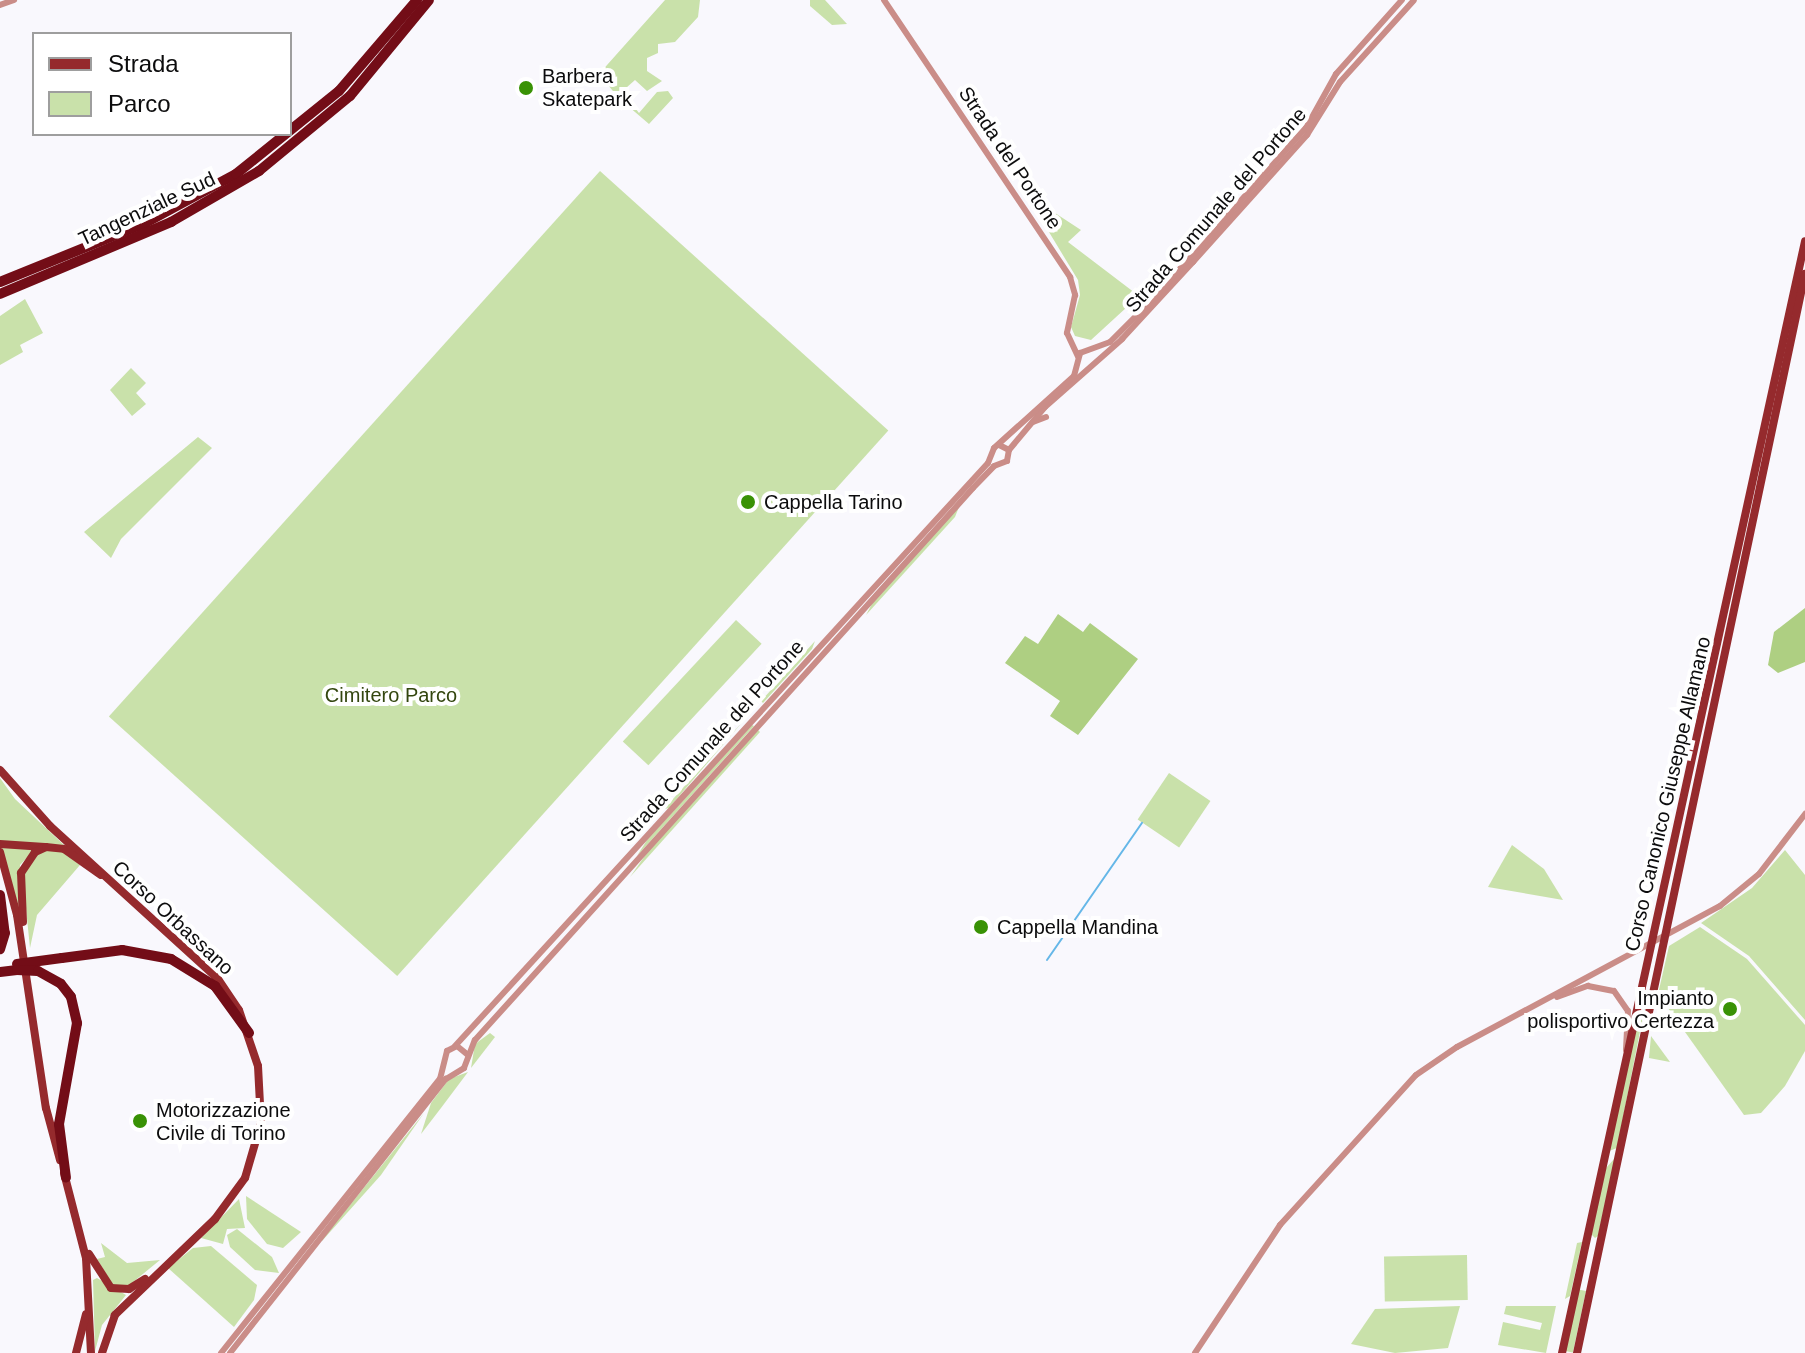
<!DOCTYPE html>
<html>
<head>
<meta charset="utf-8">
<style>
	body { margin:0 }
	#map { position:relative; width:1805px; height:1353px; overflow:hidden; background:#f9f8fd; font-family:Arial,sans-serif }
	div>[style] { position:absolute }
	.green>* { inset:0; background:#c9e1aa; transform-origin:0 0 }
	.forest>* { inset:0; background:#aecf82 }
	.stream>* { height:2px; margin:-1px; padding:0 1px; transform-origin:1px; border-radius:1px; background:#65b7e8 }
	.minor>* { height:6px; margin:-3px; padding:0 3px; transform-origin:3px; border-radius:3px; background:#ca8d88 }
	.major>* { height:8px; margin:-4px; padding:0 4px; transform-origin:4px; border-radius:4px; background:#952a2d }
	.highway>* { height:10px; margin:-5px; padding:0 5px; transform-origin:5px; border-radius:5px; background:#730d17 }
	.highway-bridge>* { height:10px; margin:-5px; padding:0 5px; transform-origin:5px; border-radius:5px; background:#730d17 }
	.dots>* { width:22px; height:22px; translate:-50% -50%; box-sizing:border-box; border:4px solid #fff; border-radius:50% }
	span { translate:-50% -50%; white-space:nowrap; text-align:center; line-height:1.15; -webkit-text-stroke:8px #fff; paint-order:stroke }
	.poi-label { font-size:20px; color:#0c0c0d }
	.left { translate:0 -50%; text-align:left }
	.right { translate:-100% -50%; text-align:right }
	.street-label { font-size:20px; color:#0c0c0d }
	.park-label { font-size:20px; color:#33460f }
	.legend { position:absolute; left:32px; top:32px; width:260px; height:104px; box-sizing:border-box; background:#fff; border:2px solid #9e9e9e; margin:0; padding:10px 14px; list-style:none; font-size:24px; color:#0c0c0d }
	.legend li { display:flex; align-items:center; gap:16px; height:40px }
	.legend b { width:40px; border:2px solid #9e9e9e }
</style>
</head>
<body>
<div id="map">
	<div class="green">
		<div style="clip-path:polygon(665px 0,700px 0,698px 17px,675px 42px,658px 44px,658px 53px,647px 58px,647px 71px,662px 81px,647px 91px,635px 80px,617px 96px,599px 74px)"></div>
		<div style="clip-path:polygon(810px 0,825px 0,847px 24px,832px 25px,810px 6px)"></div>
		<div style="clip-path:polygon(668px 91px,673px 98px,649px 124px,621px 100px,625px 95px,639px 113px,657px 92px)"></div>
		<div style="left:600px;top:171px;width:388px;height:734px;rotate:42deg"></div>
		<div style="clip-path:polygon(1026px 194px,1081px 230px,1068px 242px,1139px 296px,1091px 340px,1075px 336px,1071px 327px,1080px 295px,1078px 280px)"></div>
		<div style="clip-path:polygon(25px 299px,43px 333px,20px 345px,23px 352px,0 365px,0 316px)"></div>
		<div style="clip-path:polygon(131px 368px,146px 383px,136px 393px,146px 404px,132px 416px,110px 390px)"></div>
		<div style="clip-path:polygon(198px 437px,212px 448px,121px 539px,111px 558px,84px 532px)"></div>
		<div style="clip-path:polygon(959px 507px,955px 517px,866px 615px,873px 602px)"></div>
		<div style="left:736px;top:620px;width:35px;height:166px;rotate:43deg"></div>
		<div style="clip-path:polygon(815px 641px,812px 649px,763px 703px,761px 701px)"></div>
		<div style="clip-path:polygon(745px 719px,669px 808px,664px 809px)"></div>
		<div style="clip-path:polygon(752px 725px,754px 726px,637px 856px,647px 840px)"></div>
		<div style="clip-path:polygon(758px 730px,760px 732px,630px 877px,649px 850px)"></div>
		<div style="left:1169px;top:773px;width:50px;height:56px;rotate:34deg"></div>
		<div style="clip-path:polygon(0 778px,15px 799px,65px 846px,0 842px)"></div>
		<div style="clip-path:polygon(1512px 845px,1544px 869px,1563px 900px,1488px 887px)"></div>
		<div style="clip-path:polygon(1px 847px,35px 849px,20px 865px,19px 908px)"></div>
		<div style="clip-path:polygon(45px 850px,63px 852px,80px 865px,37px 915px,30px 948px,23px 879px,29px 861px)"></div>
		<div style="clip-path:polygon(1785px 850px,1805px 875px,1805px 1020px,1749px 956px,1701px 923px,1752px 888px)"></div>
		<div style="clip-path:polygon(1700px 927px,1747px 959px,1805px 1025px,1805px 1051px,1785px 1086px,1761px 1113px,1744px 1115px,1658px 994px,1669px 946px)"></div>
		<div style="clip-path:polygon(1648px 991px,1617px 1148px,1609px 1151px,1638px 1019px,1643px 1019px)"></div>
		<div style="clip-path:polygon(490px 1033px,495px 1037px,471px 1068px,475px 1044px)"></div>
		<div style="clip-path:polygon(1651px 1036px,1670px 1062px,1649px 1058px)"></div>
		<div style="clip-path:polygon(468px 1072px,441px 1108px,421px 1134px,431px 1103px,449px 1079px)"></div>
		<div style="clip-path:polygon(424px 1113px,381px 1175px,322px 1241px,321px 1241px)"></div>
		<div style="clip-path:polygon(1615px 1158px,1598px 1236px,1595px 1238px,1591px 1234px,1606px 1168px)"></div>
		<div style="clip-path:polygon(246px 1196px,301px 1232px,283px 1248px,267px 1244px,247px 1219px)"></div>
		<div style="clip-path:polygon(239px 1199px,245px 1228px,227px 1229px,223px 1244px,201px 1238px)"></div>
		<div style="clip-path:polygon(237px 1229px,272px 1257px,279px 1273px,255px 1270px,230px 1247px,227px 1235px)"></div>
		<div style="clip-path:polygon(1582px 1242px,1570px 1296px,1565px 1299px,1577px 1243px)"></div>
		<div style="clip-path:polygon(101px 1243px,127px 1263px,160px 1260px,127px 1287px,113px 1285px,97px 1259px,105px 1257px)"></div>
		<div style="clip-path:polygon(211px 1246px,257px 1285px,254px 1300px,234px 1327px,168px 1268px,193px 1248px)"></div>
		<div style="left:1467px;top:1255px;width:45px;height:83px;rotate:89deg"></div>
		<div style="clip-path:polygon(97px 1278px,126px 1295px,102px 1325px,95px 1351px,93px 1280px)"></div>
		<div style="left:1586px;top:1291px;width:63px;height:9px;rotate:102deg"></div>
		<div style="clip-path:polygon(1460px 1306px,1448px 1348px,1395px 1353px,1351px 1344px,1375px 1309px)"></div>
		<div style="clip-path:polygon(1506px 1306px,1556px 1306px,1546px 1353px,1498px 1345px,1503px 1322px,1540px 1330px,1542px 1323px,1504px 1314px)"></div>
	</div>
	<div class="forest">
		<div style="clip-path:polygon(1805px 608px,1805px 662px,1778px 673px,1768px 665px,1774px 632px)"></div>
		<div style="clip-path:polygon(1058px 614px,1083px 632px,1090px 623px,1138px 659px,1078px 735px,1050px 716px,1060px 701px,1005px 663px,1025px 636px,1038px 644px)"></div>
	</div>
	<div class="stream">
		<div style="left:1047px;top:960px;width:167px;rotate:-55.3deg"></div>
	</div>
	<div class="minor">
		<div style="left:884px;top:0;width:334px;rotate:56.1deg"></div>
		<div style="left:1070px;top:277px;width:19px;rotate:74deg"></div>
		<div style="left:1075px;top:295px;width:39px;rotate:102deg"></div>
		<div style="left:1067px;top:333px;width:26px;rotate:65deg"></div>
		<div style="left:0;top:5px;width:15px;rotate:-20deg"></div>
		<div style="left:1033px;top:422px;width:14px;rotate:-21deg"></div>
		<div style="left:1009px;top:450px;width:56px;rotate:-50.1deg"></div>
		<div style="left:1045px;top:407px;width:103px;rotate:-41.4deg"></div>
		<div style="left:1122px;top:339px;width:105px;rotate:-47.3deg"></div>
		<div style="left:1193px;top:262px;width:171px;rotate:-48.1deg"></div>
		<div style="left:1307px;top:135px;width:62px;rotate:-58.1deg"></div>
		<div style="left:1340px;top:82px;width:110px;rotate:-47.9deg"></div>
		<div style="left:1557px;top:997px;width:33px;rotate:-20deg"></div>
		<div style="left:1588px;top:986px;width:26px;rotate:11deg"></div>
		<div style="left:1614px;top:991px;width:24px;rotate:55deg"></div>
		<div style="left:1628px;top:1011px;width:39px;rotate:93deg"></div>
		<div style="left:455px;top:1046px;width:790px;rotate:-47.57deg"></div>
		<div style="left:988px;top:463px;width:16px;rotate:-68deg"></div>
		<div style="left:994px;top:448px;width:108px;rotate:-42deg"></div>
		<div style="left:1074px;top:376px;width:24px;rotate:-75deg"></div>
		<div style="left:1080px;top:353px;width:32px;rotate:-20deg"></div>
		<div style="left:1110px;top:342px;width:59px;rotate:-45deg"></div>
		<div style="left:1152px;top:300px;width:231px;rotate:-48.2deg"></div>
		<div style="left:1306px;top:128px;width:62px;rotate:-60.9deg"></div>
		<div style="left:1336px;top:74px;width:99px;rotate:-48.3deg"></div>
		<div style="left:221px;top:1353px;width:351px;rotate:-51.4deg"></div>
		<div style="left:440px;top:1079px;width:29px;rotate:-76deg"></div>
		<div style="left:447px;top:1051px;width:11px;rotate:-27deg"></div>
		<div style="left:457px;top:1046px;width:14px;rotate:39deg"></div>
		<div style="left:230px;top:1353px;width:349px;rotate:-51.8deg"></div>
		<div style="left:446px;top:1079px;width:21px;rotate:-31deg"></div>
		<div style="left:464px;top:1068px;width:30px;rotate:-69deg"></div>
		<div style="left:475px;top:1040px;width:743px;rotate:-47.94deg"></div>
		<div style="left:973px;top:488px;width:30px;rotate:-46deg"></div>
		<div style="left:994px;top:466px;width:14px;rotate:-21deg"></div>
		<div style="left:1007px;top:461px;width:11px;rotate:-80deg"></div>
		<div style="left:1009px;top:450px;width:11px;rotate:-153deg"></div>
		<div style="left:1195px;top:1353px;width:154px;rotate:-56.4deg"></div>
		<div style="left:1280px;top:1225px;width:202px;rotate:-47.8deg"></div>
		<div style="left:1416px;top:1075px;width:50px;rotate:-34.3deg"></div>
		<div style="left:1457px;top:1047px;width:298px;rotate:-28.2deg"></div>
		<div style="left:1720px;top:906px;width:50px;rotate:-39.4deg"></div>
		<div style="left:1759px;top:874px;width:76px;rotate:-52.5deg"></div>
	</div>
	<div class="major">
		<div style="left:0;top:770px;width:75px;rotate:48.2deg"></div>
		<div style="left:50px;top:826px;width:227px;rotate:42.3deg"></div>
		<div style="left:218px;top:979px;width:37px;rotate:56deg"></div>
		<div style="left:239px;top:1010px;width:59px;rotate:71.3deg"></div>
		<div style="left:258px;top:1066px;width:57px;rotate:87deg"></div>
		<div style="left:261px;top:1123px;width:57px;rotate:106.2deg"></div>
		<div style="left:245px;top:1178px;width:51px;rotate:126.2deg"></div>
		<div style="left:215px;top:1219px;width:139px;rotate:136.2deg"></div>
		<div style="left:115px;top:1315px;width:40px;rotate:108.9deg"></div>
		<div style="left:0;top:844px;width:45px;rotate:3.8deg"></div>
		<div style="left:0;top:852px;width:65px;rotate:74.9deg"></div>
		<div style="left:17px;top:915px;width:195px;rotate:81.5deg"></div>
		<div style="left:46px;top:1108px;width:54px;rotate:74.9deg"></div>
		<div style="left:23px;top:922px;width:49px;rotate:-92.3deg"></div>
		<div style="left:21px;top:873px;width:25px;rotate:-56deg"></div>
		<div style="left:35px;top:852px;width:12px;rotate:-24deg"></div>
		<div style="left:46px;top:847px;width:18px;rotate:6deg"></div>
		<div style="left:64px;top:849px;width:45px;rotate:35.1deg"></div>
		<div style="left:64px;top:1173px;width:88px;rotate:75.5deg"></div>
		<div style="left:86px;top:1258px;width:95px;rotate:87deg"></div>
		<div style="left:89px;top:1254px;width:40px;rotate:57.1deg"></div>
		<div style="left:111px;top:1288px;width:18px;rotate:3deg"></div>
		<div style="left:129px;top:1289px;width:19px;rotate:-32deg"></div>
		<div style="left:76px;top:1353px;width:40px;rotate:-75.6deg"></div>
		<div style="left:1562px;top:1353px;width:1138px;rotate:-77.67deg"></div>
		<div style="left:1577px;top:1353px;width:1103px;rotate:-78.07deg"></div>
	</div>
	<div class="highway">
		<div style="left:0;top:282px;width:157px;rotate:-22.1deg"></div>
		<div style="left:145px;top:223px;width:103px;rotate:-28.3deg"></div>
		<div style="left:236px;top:174px;width:132px;rotate:-38.9deg"></div>
		<div style="left:339px;top:91px;width:120px;rotate:-49.4deg"></div>
		<div style="left:0;top:294px;width:186px;rotate:-22.8deg"></div>
		<div style="left:171px;top:222px;width:102px;rotate:-30.1deg"></div>
		<div style="left:259px;top:171px;width:118px;rotate:-39.5deg"></div>
		<div style="left:350px;top:96px;width:124px;rotate:-50.5deg"></div>
		<div style="left:0;top:895px;width:38px;rotate:83deg"></div>
		<div style="left:5px;top:933px;width:17px;rotate:107deg"></div>
		<div style="left:62px;top:958px;width:61px;rotate:-7.6deg"></div>
		<div style="left:122px;top:950px;width:50px;rotate:10.4deg"></div>
		<div style="left:171px;top:959px;width:52px;rotate:31.5deg"></div>
		<div style="left:215px;top:986px;width:58px;rotate:54.1deg"></div>
		<div style="left:0;top:972px;width:17px;rotate:-7deg"></div>
		<div style="left:61px;top:984px;width:16px;rotate:52deg"></div>
		<div style="left:71px;top:997px;width:27px;rotate:77deg"></div>
		<div style="left:77px;top:1023px;width:103px;rotate:100.1deg"></div>
		<div style="left:59px;top:1124px;width:54px;rotate:82.6deg"></div>
	</div>
	<div class="highway-bridge">
		<div style="left:17px;top:964px;width:45px;rotate:-7.6deg"></div>
		<div style="left:17px;top:970px;width:21px;rotate:3deg"></div>
		<div style="left:38px;top:971px;width:26px;rotate:29deg"></div>
	</div>
	<div class="dots">
		<div style="left:526px;top:88px;background:#399205"></div>
		<div style="left:748px;top:502px;background:#399205"></div>
		<div style="left:981px;top:927px;background:#399205"></div>
		<div style="left:1730px;top:1009px;background:#399205"></div>
		<div style="left:140px;top:1121px;background:#399205"></div>
	</div>
	<div class="poi-label">
		<span class="left" style="left:542px;top:88px">Barbera<br>Skatepark</span>
		<span class="left" style="left:764px;top:502px">Cappella Tarino</span>
		<span class="left" style="left:997px;top:927px">Cappella Mandina</span>
		<span class="right" style="left:1714px;top:1010px">Impianto<br>polisportivo Certezza</span>
		<span class="left" style="left:156px;top:1122px">Motorizzazione<br>Civile di Torino</span>
	</div>
	<div class="street-label">
		<span style="left:1010px;top:158px;rotate:56deg">Strada del Portone</span>
		<span style="left:147px;top:209px;rotate:-25deg">Tangenziale Sud</span>
		<span style="left:1216px;top:210px;rotate:-49deg">Strada Comunale del Portone</span>
		<span style="left:712px;top:741px;rotate:-48deg">Strada Comunale del Portone</span>
		<span style="left:1668px;top:794px;rotate:-77deg">Corso Canonico Giuseppe Allamano</span>
		<span style="left:173px;top:918px;rotate:43deg">Corso Orbassano</span>
	</div>
	<div class="park-label">
		<span style="left:391px;top:695px">Cimitero Parco</span>
	</div>
	<ul class="legend">
	<li><b style="height:10px;background:#952a2d"></b>Strada</li>
	<li><b style="height:22px;background:#c9e1aa"></b>Parco</li>
	</ul>
</div>
</body>
</html>
